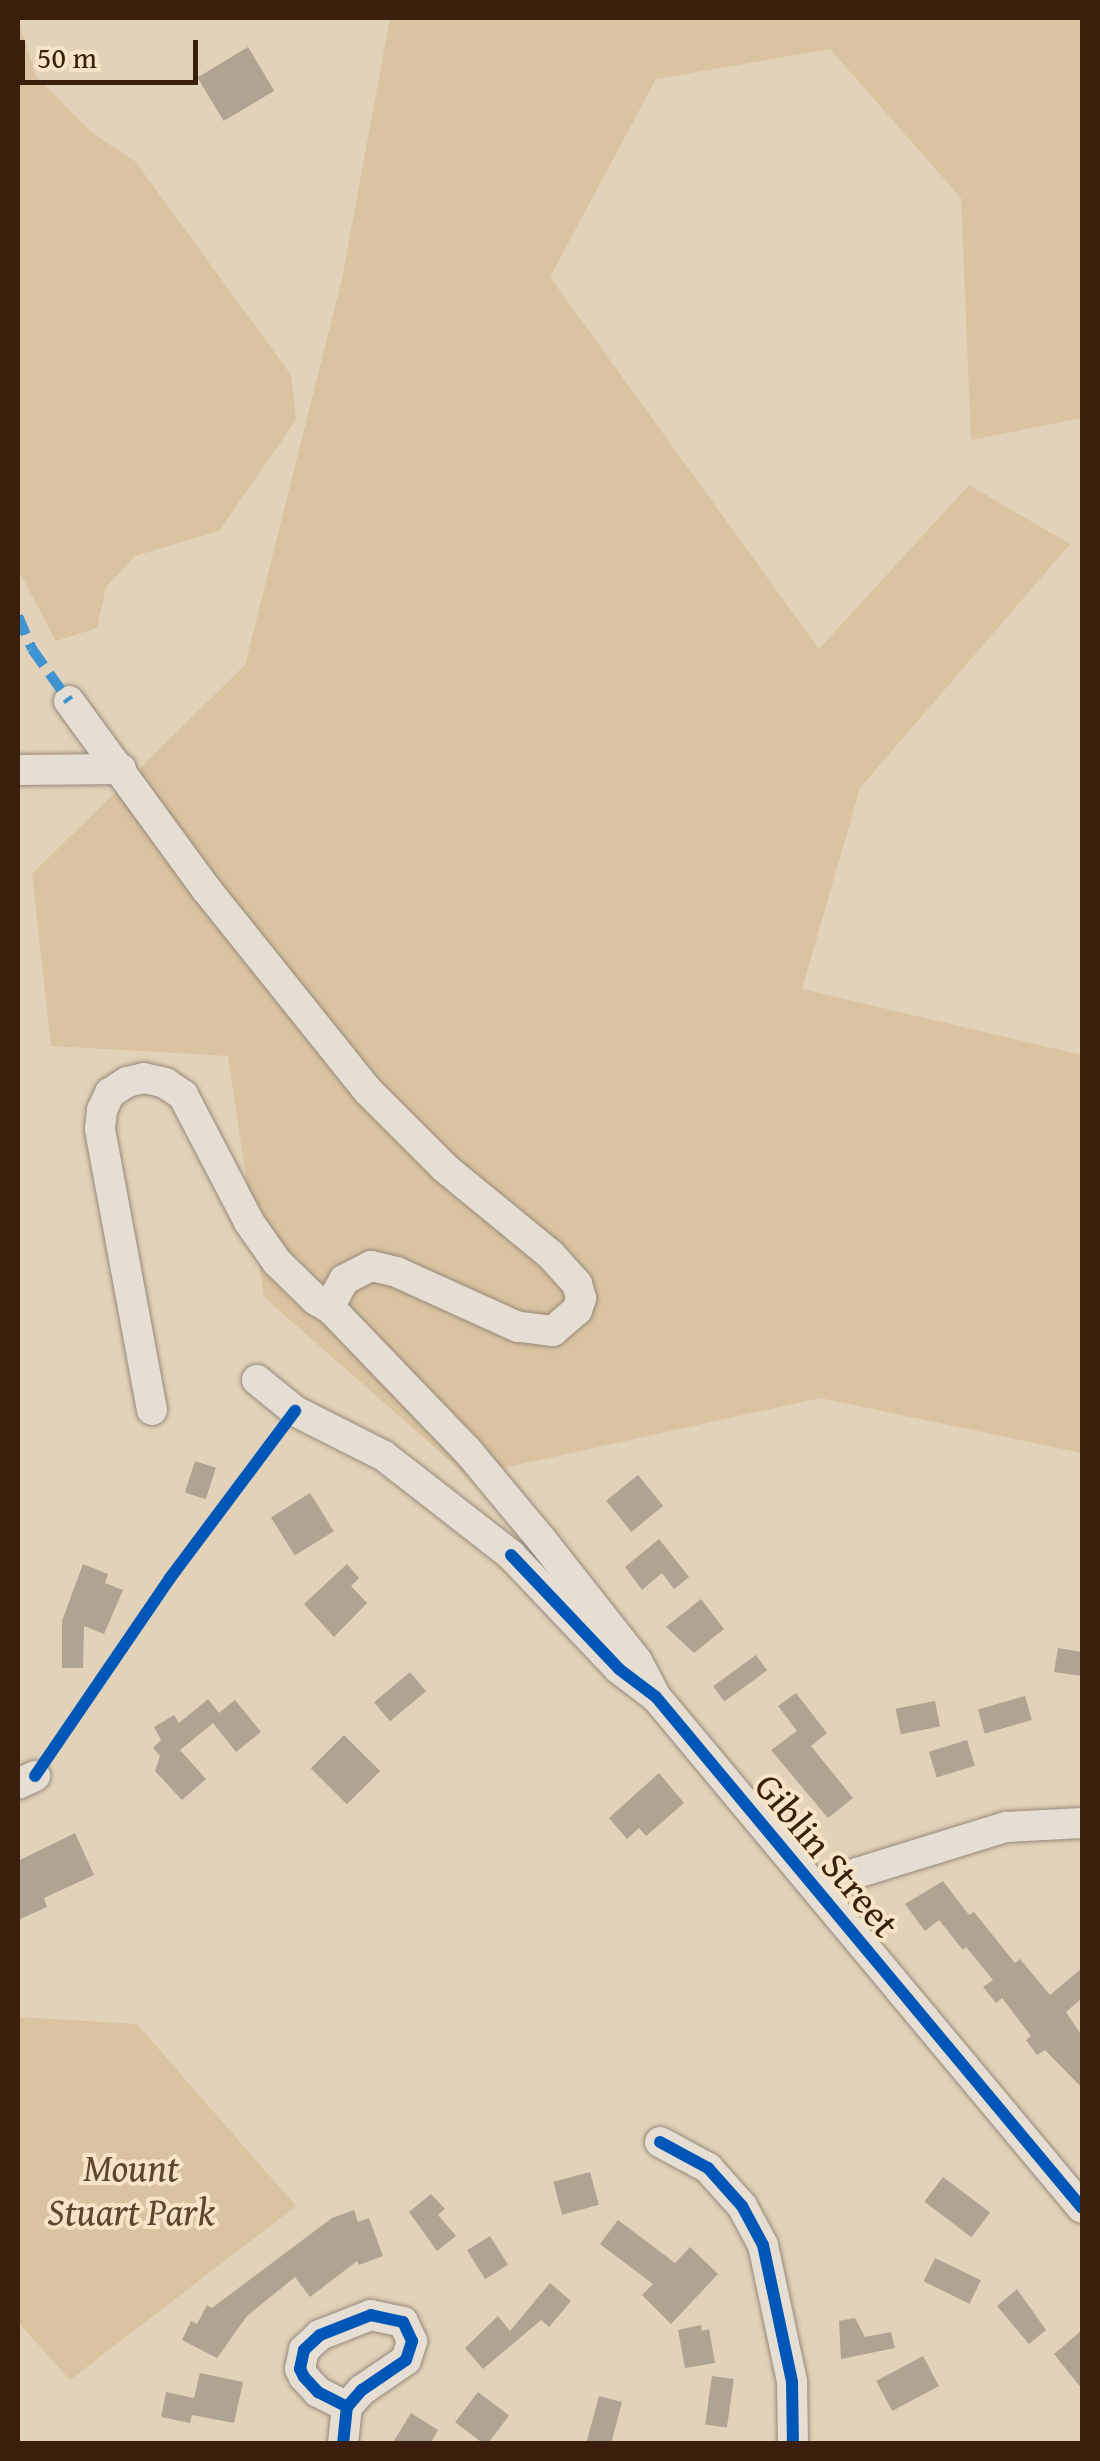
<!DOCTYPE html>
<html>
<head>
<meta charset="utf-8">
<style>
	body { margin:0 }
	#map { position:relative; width:1100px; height:2461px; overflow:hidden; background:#e2d2b9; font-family:"Gentium Book Plus",serif }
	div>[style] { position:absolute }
	.green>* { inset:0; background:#dac3a1 }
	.building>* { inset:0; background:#afa391; transform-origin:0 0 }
	.roads { filter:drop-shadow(0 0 2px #968979) drop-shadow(0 0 2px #968979) }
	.minor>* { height:30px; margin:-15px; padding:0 15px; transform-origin:15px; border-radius:15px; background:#e6ded2 }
	.quiet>* { height:10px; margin-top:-5px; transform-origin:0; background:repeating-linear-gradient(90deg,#3e94d2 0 20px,transparent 0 30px) }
	.cycleway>* { height:12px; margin:-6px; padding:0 6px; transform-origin:6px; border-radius:6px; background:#0057b8 }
	span { translate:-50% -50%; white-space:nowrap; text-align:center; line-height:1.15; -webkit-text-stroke:8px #f7e4c6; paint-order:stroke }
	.street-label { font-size:38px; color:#3a200c }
	.park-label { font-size:38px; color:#60462c; font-style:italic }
	.frame { position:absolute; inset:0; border:20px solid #3a200c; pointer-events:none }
	.scale { position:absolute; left:20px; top:40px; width:178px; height:45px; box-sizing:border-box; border:5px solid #3a200c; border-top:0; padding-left:12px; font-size:30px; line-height:35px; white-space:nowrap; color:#3a200c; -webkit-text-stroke:8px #f7e4c6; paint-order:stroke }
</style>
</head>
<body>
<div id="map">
	<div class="green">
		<div style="clip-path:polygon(18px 18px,36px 76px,92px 133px,135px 161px,291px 375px,296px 420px,219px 531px,135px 556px,106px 587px,97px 628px,56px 641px,18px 569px)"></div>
		<div style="clip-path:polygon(390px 18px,1082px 18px,1082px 418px,971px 440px,961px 198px,830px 49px,656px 79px,550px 277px,819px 649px,969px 485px,1070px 544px,860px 788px,802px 989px,1082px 1055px,1082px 1453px,820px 1398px,467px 1476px,264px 1297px,228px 1056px,51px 1046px,32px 874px,245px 665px,342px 279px)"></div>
		<div style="clip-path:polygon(18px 2017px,137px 2024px,296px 2206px,70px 2380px,18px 2322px)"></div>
	</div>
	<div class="building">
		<div style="left:248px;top:47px;width:51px;height:59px;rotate:59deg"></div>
		<div style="left:195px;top:1461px;width:22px;height:33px;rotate:18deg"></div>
		<div style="left:638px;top:1475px;width:40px;height:41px;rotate:51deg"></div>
		<div style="left:310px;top:1493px;width:45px;height:46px;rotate:58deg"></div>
		<div style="clip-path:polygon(659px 1539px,689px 1577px,674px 1589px,662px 1573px,642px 1590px,625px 1567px)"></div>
		<div style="clip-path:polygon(83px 1564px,108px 1574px,105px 1583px,123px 1590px,104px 1634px,84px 1626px,83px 1668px,62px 1668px,62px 1621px)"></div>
		<div style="clip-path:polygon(347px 1564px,359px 1578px,351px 1586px,367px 1603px,334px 1637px,304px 1604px)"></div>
		<div style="clip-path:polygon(701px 1599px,724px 1629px,694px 1653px,666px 1627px)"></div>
		<div style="clip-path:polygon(1058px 1648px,1082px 1652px,1082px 1676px,1054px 1672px)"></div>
		<div style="left:756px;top:1655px;width:19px;height:53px;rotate:54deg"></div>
		<div style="left:410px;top:1672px;width:25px;height:47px;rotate:50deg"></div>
		<div style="clip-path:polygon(796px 1693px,827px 1733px,811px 1746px,853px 1798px,828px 1818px,771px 1750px,797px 1731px,778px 1706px)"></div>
		<div style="left:1025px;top:1696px;width:25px;height:49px;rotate:74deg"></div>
		<div style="clip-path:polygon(208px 1699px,219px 1713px,235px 1700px,261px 1732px,236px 1752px,213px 1723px,180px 1750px,206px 1779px,182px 1800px,155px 1771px,160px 1756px,153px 1748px,161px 1740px,154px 1727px,174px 1715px,179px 1723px)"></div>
		<div style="left:935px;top:1701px;width:26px;height:40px;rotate:79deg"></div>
		<div style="left:344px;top:1735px;width:51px;height:47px;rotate:45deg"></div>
		<div style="left:967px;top:1740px;width:27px;height:40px;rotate:73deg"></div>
		<div style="clip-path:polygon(659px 1773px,684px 1803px,646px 1836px,639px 1828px,627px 1839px,609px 1818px)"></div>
		<div style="clip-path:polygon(75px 1833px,94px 1875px,44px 1898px,47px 1907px,18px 1920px,18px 1861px)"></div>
		<div style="clip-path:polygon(943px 1881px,969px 1915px,974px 1912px,1015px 1963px,1020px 1959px,1050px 1995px,1082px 1968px,1082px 1998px,1066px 2012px,1082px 2036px,1082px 2088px,1045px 2050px,1037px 2055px,1026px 2040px,1031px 2036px,1002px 1998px,996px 2003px,983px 1987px,993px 1980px,966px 1947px,963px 1950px,939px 1920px,925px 1931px,905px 1904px)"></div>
		<div style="left:590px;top:2172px;width:34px;height:38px;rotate:75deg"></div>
		<div style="left:943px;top:2177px;width:59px;height:31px;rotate:37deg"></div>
		<div style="clip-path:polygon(431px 2194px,445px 2209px,438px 2215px,456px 2236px,437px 2251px,409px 2212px)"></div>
		<div style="clip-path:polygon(354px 2210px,358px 2222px,369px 2218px,383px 2256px,359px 2265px,357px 2261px,310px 2297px,295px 2277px,247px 2316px,217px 2358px,182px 2340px,191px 2321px,197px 2324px,207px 2305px,212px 2308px,332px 2218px)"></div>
		<div style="clip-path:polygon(618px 2220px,675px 2263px,690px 2247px,718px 2274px,671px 2324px,642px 2295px,653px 2284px,600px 2244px)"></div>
		<div style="left:490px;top:2236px;width:34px;height:27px;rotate:58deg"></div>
		<div style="left:935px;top:2258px;width:51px;height:26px;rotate:26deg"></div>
		<div style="clip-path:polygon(550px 2283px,571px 2301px,549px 2327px,541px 2320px,483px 2369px,465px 2348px,498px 2316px,510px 2331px)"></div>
		<div style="clip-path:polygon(1017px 2289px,1046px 2330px,1029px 2344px,997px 2306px)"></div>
		<div style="clip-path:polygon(855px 2318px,865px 2337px,891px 2332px,895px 2348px,841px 2359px,839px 2321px)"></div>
		<div style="clip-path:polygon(701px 2325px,702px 2331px,709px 2329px,715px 2363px,685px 2368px,678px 2330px)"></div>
		<div style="clip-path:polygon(1082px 2330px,1082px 2389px,1054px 2354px)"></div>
		<div style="left:923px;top:2356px;width:34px;height:53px;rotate:62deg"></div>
		<div style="clip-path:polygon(200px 2373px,243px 2382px,234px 2423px,192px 2415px,190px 2423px,161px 2417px,166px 2392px,194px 2398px)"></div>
		<div style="left:712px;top:2376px;width:22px;height:49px;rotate:8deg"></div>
		<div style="left:478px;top:2392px;width:39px;height:38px;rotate:37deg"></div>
		<div style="clip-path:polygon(599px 2396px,622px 2402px,611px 2444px,586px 2444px)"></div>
		<div style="clip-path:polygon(411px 2413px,438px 2430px,430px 2444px,392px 2444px)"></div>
	</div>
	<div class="roads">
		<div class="minor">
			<div style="left:69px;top:701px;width:234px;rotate:53.9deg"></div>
			<div style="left:207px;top:890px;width:258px;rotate:51.3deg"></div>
			<div style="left:368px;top:1091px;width:109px;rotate:45deg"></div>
			<div style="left:445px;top:1168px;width:137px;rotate:39.4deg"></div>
			<div style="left:551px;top:1255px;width:39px;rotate:48deg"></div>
			<div style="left:577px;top:1284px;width:15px;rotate:74deg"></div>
			<div style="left:581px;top:1298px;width:13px;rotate:108deg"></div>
			<div style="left:577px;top:1310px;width:32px;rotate:139deg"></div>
			<div style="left:553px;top:1331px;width:35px;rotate:-173deg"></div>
			<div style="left:518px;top:1327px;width:133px;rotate:-155.6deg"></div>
			<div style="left:397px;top:1272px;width:27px;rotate:-167deg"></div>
			<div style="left:371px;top:1266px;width:30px;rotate:153deg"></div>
			<div style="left:344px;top:1280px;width:25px;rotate:119deg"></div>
			<div style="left:332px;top:1302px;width:10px;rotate:79deg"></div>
			<div style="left:334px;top:1312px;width:192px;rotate:46.1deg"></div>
			<div style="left:467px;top:1450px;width:116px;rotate:50.3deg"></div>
			<div style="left:541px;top:1539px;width:155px;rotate:51.8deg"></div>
			<div style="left:637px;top:1661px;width:41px;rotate:62.2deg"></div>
			<div style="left:18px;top:770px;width:103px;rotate:-0.6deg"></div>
			<div style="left:257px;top:1380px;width:49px;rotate:39.2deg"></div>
			<div style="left:295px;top:1411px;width:100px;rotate:26.8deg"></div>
			<div style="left:384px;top:1456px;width:161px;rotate:37.9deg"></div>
			<div style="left:511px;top:1555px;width:157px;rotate:46.5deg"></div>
			<div style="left:619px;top:1669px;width:46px;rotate:37.1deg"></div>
			<div style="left:656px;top:1697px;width:665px;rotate:50.18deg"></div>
			<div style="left:152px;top:1410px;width:286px;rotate:-100.5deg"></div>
			<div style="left:100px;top:1129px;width:19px;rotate:-84deg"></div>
			<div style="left:102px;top:1110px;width:19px;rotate:-65deg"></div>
			<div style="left:110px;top:1093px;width:20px;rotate:-33deg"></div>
			<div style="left:127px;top:1082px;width:17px;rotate:-13deg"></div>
			<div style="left:144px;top:1078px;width:22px;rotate:13deg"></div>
			<div style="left:165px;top:1083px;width:22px;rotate:34deg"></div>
			<div style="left:183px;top:1095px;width:143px;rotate:62.5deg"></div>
			<div style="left:249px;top:1222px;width:49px;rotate:55deg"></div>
			<div style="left:277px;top:1262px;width:54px;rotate:44.3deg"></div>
			<div style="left:316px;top:1300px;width:21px;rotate:31deg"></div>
			<div style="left:18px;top:1784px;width:19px;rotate:-25deg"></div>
			<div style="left:821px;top:1894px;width:42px;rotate:-30.3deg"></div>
			<div style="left:857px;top:1873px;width:156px;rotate:-17.2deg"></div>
			<div style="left:1006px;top:1827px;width:76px;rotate:-3deg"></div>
			<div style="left:660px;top:2142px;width:55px;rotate:28.4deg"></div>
			<div style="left:708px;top:2168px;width:51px;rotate:48.2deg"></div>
			<div style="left:742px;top:2206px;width:44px;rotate:61.7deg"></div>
			<div style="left:763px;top:2245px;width:140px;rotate:78deg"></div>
			<div style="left:792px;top:2382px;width:62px;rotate:89.1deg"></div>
			<div style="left:343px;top:2444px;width:37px;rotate:-84deg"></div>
			<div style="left:347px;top:2407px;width:23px;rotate:-49deg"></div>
			<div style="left:362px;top:2390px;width:53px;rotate:-34.3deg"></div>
			<div style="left:406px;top:2360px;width:20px;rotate:-72deg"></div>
			<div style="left:412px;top:2341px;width:21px;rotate:-115deg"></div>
			<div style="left:403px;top:2322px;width:33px;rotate:-168deg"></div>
			<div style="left:371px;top:2315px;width:55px;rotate:158.6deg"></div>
			<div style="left:320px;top:2335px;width:22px;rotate:137deg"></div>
			<div style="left:304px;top:2350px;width:19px;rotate:102deg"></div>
			<div style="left:300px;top:2369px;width:9px;rotate:63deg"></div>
			<div style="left:304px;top:2377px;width:21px;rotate:47deg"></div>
			<div style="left:318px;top:2392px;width:33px;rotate:27deg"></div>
		</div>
	</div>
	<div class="quiet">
		<div style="left:18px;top:616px;width:36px;rotate:67deg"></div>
		<div style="left:32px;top:649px;width:64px;rotate:54.6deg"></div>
	</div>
	<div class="cycleway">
		<div style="left:511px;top:1555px;width:157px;rotate:46.5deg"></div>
		<div style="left:619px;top:1669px;width:46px;rotate:37.1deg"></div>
		<div style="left:656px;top:1697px;width:665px;rotate:50.18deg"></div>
		<div style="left:35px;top:1776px;width:240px;rotate:-55.7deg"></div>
		<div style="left:170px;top:1578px;width:209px;rotate:-53.2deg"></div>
		<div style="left:660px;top:2142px;width:55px;rotate:28.4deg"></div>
		<div style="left:708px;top:2168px;width:51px;rotate:48.2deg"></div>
		<div style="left:742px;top:2206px;width:44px;rotate:61.7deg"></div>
		<div style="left:763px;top:2245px;width:140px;rotate:78deg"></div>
		<div style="left:792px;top:2382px;width:62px;rotate:89.1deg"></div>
		<div style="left:343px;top:2444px;width:37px;rotate:-84deg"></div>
		<div style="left:347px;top:2407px;width:23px;rotate:-49deg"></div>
		<div style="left:362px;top:2390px;width:53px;rotate:-34.3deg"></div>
		<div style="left:406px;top:2360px;width:20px;rotate:-72deg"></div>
		<div style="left:412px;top:2341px;width:21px;rotate:-115deg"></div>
		<div style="left:403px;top:2322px;width:33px;rotate:-168deg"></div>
		<div style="left:371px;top:2315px;width:55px;rotate:158.6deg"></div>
		<div style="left:320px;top:2335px;width:22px;rotate:137deg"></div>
		<div style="left:304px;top:2350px;width:19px;rotate:102deg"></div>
		<div style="left:300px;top:2369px;width:9px;rotate:63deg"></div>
		<div style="left:304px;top:2377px;width:21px;rotate:47deg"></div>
		<div style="left:318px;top:2392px;width:33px;rotate:27deg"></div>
	</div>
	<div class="street-label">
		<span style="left:827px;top:1855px;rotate:50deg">Giblin Street</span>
	</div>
	<div class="park-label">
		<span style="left:131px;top:2190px">Mount<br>Stuart Park</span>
	</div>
	<div class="frame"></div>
	<div class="scale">50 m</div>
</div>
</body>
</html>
